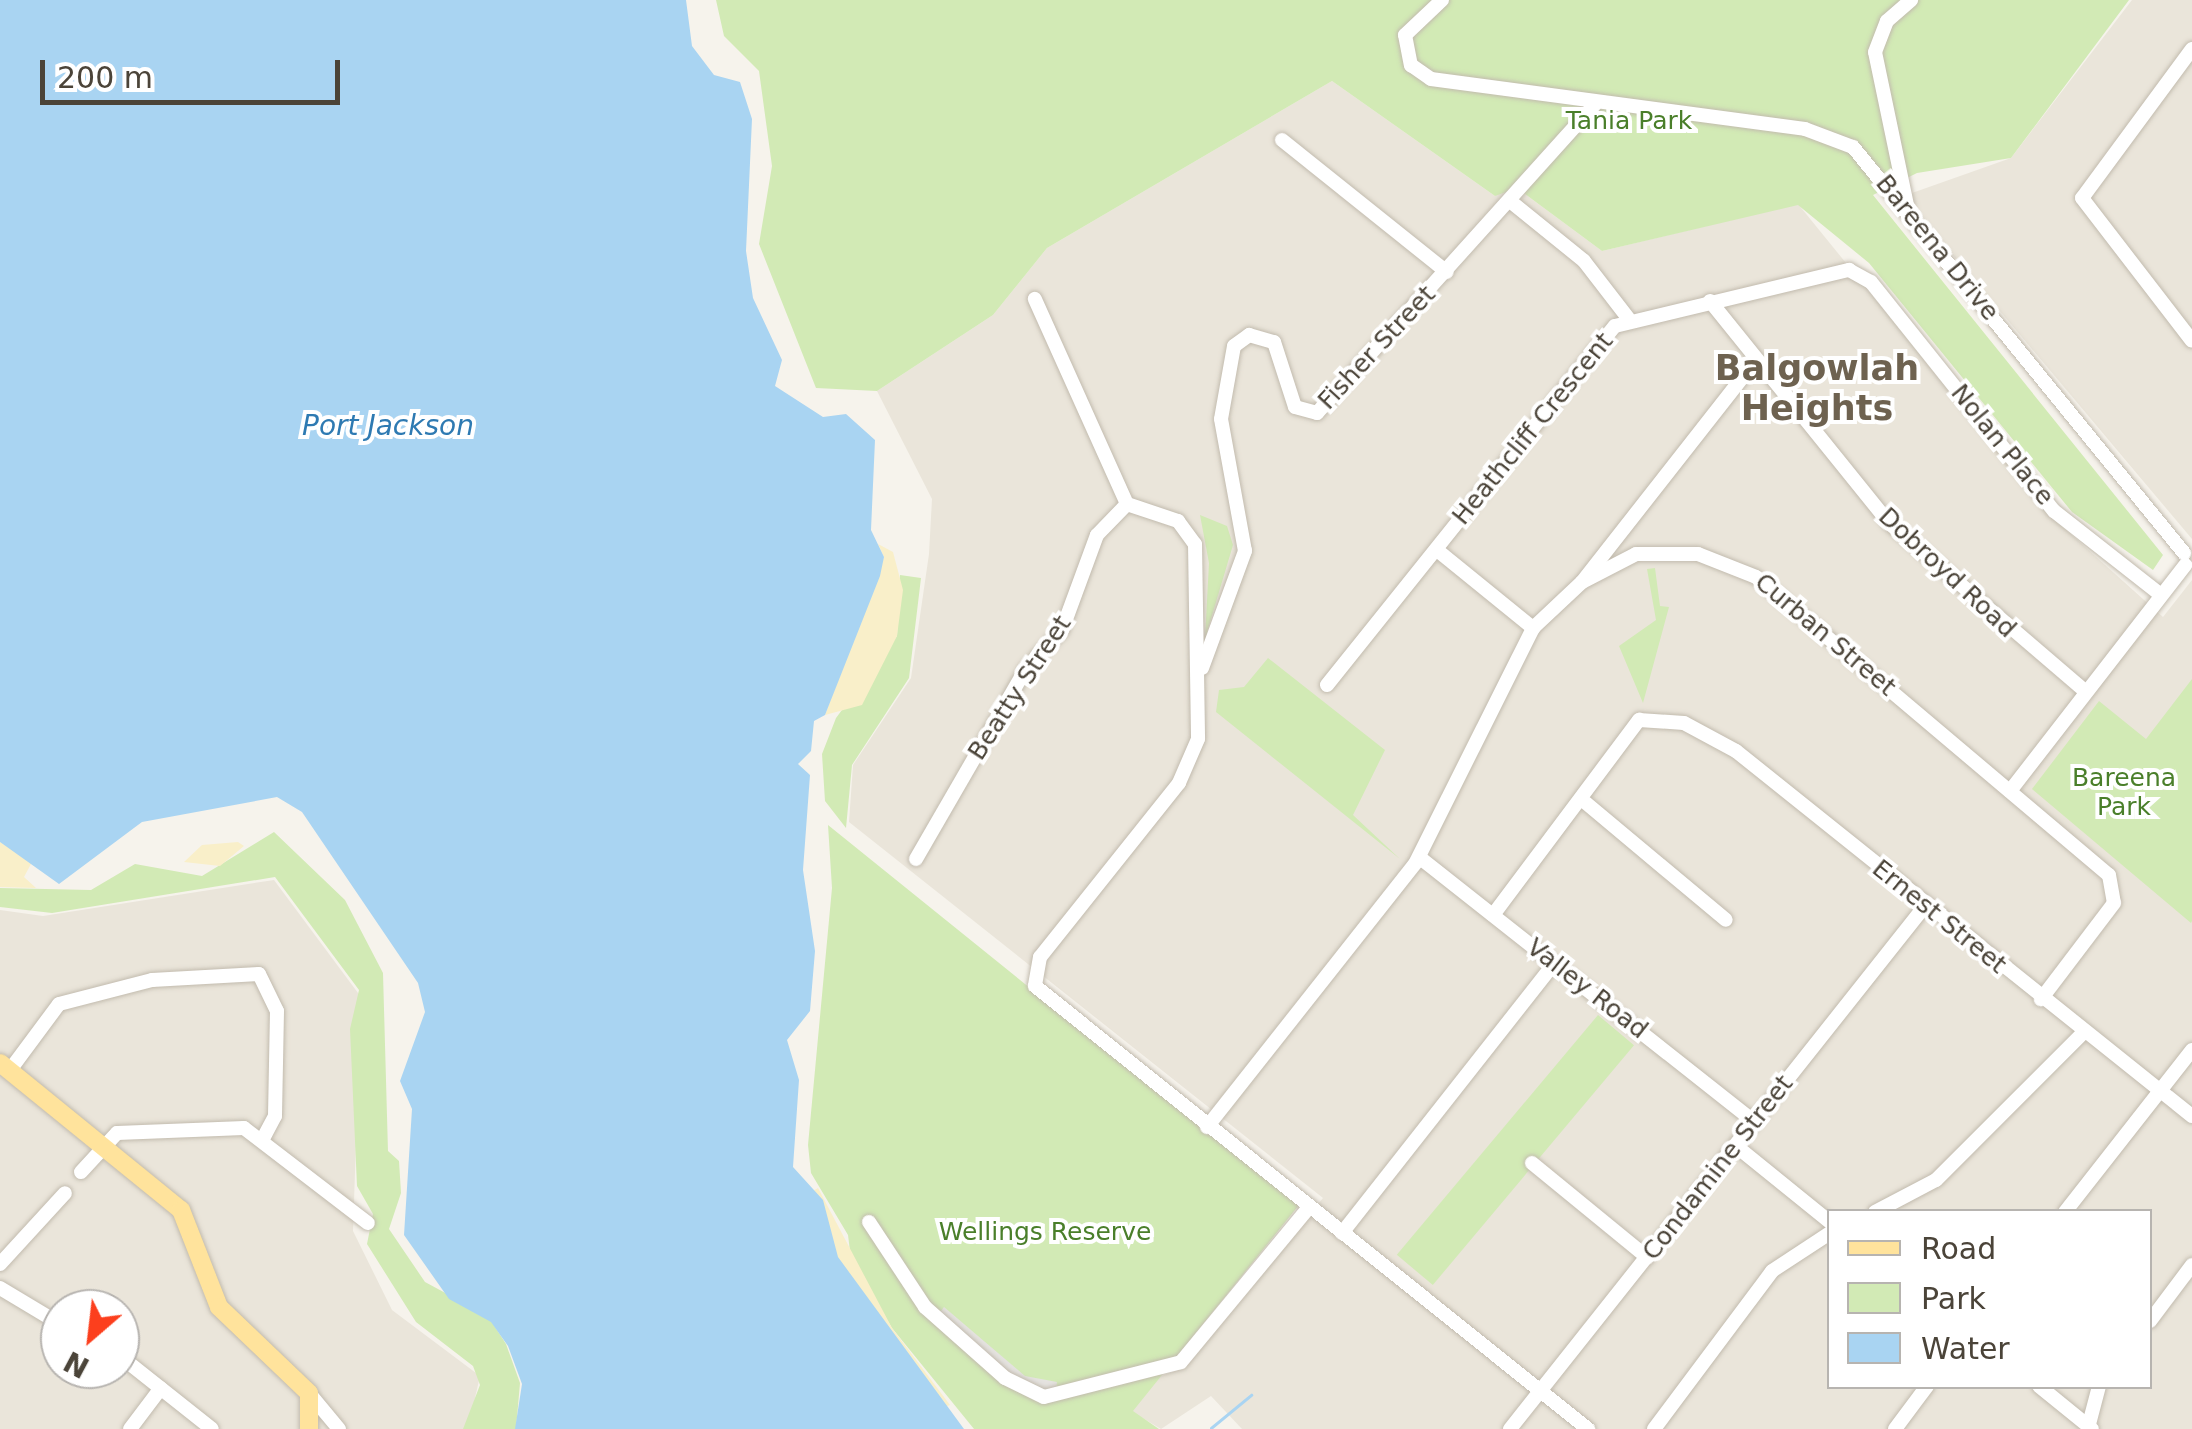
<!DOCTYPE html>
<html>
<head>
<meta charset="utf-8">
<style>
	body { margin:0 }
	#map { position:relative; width:2192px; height:1429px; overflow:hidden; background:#f6f3ec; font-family:"DejaVu Sans",sans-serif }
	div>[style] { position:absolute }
	.residential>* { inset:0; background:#eae5da }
	.green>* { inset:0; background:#d2eab5; transform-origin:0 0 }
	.sand>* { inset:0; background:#f9efc9 }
	.parking>* { inset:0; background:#e5e3e0 }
	.water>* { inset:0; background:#a9d4f2 }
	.stream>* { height:2.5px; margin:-1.25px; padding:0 1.25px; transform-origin:1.25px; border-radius:1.25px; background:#a9d4f2 }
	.roads { filter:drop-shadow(0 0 2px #c2bbae) drop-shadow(0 0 2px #c2bbae) }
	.minor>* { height:14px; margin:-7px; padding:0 7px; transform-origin:7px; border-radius:7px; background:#fff }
	.major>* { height:18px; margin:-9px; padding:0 9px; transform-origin:9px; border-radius:9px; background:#ffe39c }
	span { translate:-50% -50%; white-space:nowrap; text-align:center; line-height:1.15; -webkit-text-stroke:8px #fff; paint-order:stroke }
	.park-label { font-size:25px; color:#4a7f2a }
	.street-label { font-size:25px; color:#4b4439 }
	.water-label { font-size:28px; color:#2e7ab2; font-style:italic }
	.district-label { font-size:35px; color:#6e6250; font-weight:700 }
	.legend { position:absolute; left:1827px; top:1209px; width:325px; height:180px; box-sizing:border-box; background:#fff; border:2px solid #b7b4b0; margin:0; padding:12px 18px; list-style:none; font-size:30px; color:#4b4439 }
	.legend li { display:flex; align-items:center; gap:20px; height:50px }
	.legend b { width:50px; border:2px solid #b7b4b0 }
	.north { position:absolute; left:40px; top:1289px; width:100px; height:100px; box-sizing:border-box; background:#fff; border:2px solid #b7b4b0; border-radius:50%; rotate:208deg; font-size:28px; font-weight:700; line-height:40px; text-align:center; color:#4b4439 }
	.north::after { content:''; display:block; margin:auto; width:35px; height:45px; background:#fc3f1d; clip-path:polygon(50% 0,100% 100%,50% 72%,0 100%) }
	.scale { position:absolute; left:40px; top:60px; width:300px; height:45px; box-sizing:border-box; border:5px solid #4b4439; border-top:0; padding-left:12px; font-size:30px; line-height:35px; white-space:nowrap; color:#4b4439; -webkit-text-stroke:8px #fff; paint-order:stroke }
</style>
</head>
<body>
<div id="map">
	<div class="residential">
		<div style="clip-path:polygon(2132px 0,2192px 0,2192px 539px,1909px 203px,1912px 193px,2011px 158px)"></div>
		<div style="clip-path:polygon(evenodd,1332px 81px,1495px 196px,1509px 182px,1602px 251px,1798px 204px,2055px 520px,2163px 617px,2192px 580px,2192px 1429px,1242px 1429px,1211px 1396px,1161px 1429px,1106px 1396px,1181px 1369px,1323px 1198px,849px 822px,853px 765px,911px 678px,929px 554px,932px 499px,877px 391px,993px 315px,1047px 248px,1332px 81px,1830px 1212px,2150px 1212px,2150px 1386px,1830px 1386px,1830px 1212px)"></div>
		<div style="clip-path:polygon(evenodd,274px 880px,361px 997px,353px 1231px,392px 1310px,480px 1376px,468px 1429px,0 1429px,0 910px,43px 916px,274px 880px,60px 1309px,120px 1309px,120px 1369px,60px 1369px,60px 1309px)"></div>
	</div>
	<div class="green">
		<div style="clip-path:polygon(716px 0,2129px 0,2011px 158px,1917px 173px,1873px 195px,2163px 555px,2153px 570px,2072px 512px,1869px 263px,1798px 205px,1602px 251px,1517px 188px,1495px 196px,1332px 81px,1047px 248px,993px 315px,877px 391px,816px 388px,759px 244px,772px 166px,759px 71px,724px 36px)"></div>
		<div style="clip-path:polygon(1200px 515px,1227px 526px,1233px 545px,1205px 639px,1209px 563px)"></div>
		<div style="clip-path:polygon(1655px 568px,1660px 606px,1669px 607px,1643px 703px,1619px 646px,1656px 620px,1647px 569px)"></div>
		<div style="clip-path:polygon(900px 575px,921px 578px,909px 678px,852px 765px,846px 828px,825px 801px,822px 754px,836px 718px,897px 636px)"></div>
		<div style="clip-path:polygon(1268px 658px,1385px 750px,1353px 815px,1400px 859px,1216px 712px,1219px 690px,1244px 687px)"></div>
		<div style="clip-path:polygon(2192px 679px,2192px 921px,2191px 923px,2032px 789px,2099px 701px,2146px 739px)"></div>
		<div style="clip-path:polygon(828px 825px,1299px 1205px,1133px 1411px,1159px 1429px,974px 1429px,892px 1328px,851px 1259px,848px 1235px,811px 1173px,808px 1145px,832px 888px)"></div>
		<div style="clip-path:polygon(274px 832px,345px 900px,383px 973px,388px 1151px,399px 1161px,401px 1193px,389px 1229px,425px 1282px,488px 1316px,506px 1344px,520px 1383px,516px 1429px,463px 1429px,480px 1385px,473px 1366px,416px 1322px,367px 1244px,373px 1214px,357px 1186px,350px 1029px,359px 990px,275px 877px,52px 913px,0 907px,0 888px,91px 890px,135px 864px,202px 876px)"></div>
		<div style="left:1598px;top:1015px;width:47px;height:313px;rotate:40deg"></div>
	</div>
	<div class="sand">
		<div style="clip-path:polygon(878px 544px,893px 552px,903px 590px,897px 636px,862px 705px,825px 715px,884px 557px)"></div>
		<div style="clip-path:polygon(0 842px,32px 862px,24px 877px,36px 888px,0 887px)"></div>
		<div style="clip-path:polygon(202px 845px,238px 842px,244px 846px,220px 866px,184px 862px)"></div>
		<div style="clip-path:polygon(818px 1188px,892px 1328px,950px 1405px,942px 1408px,860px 1312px,811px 1192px)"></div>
	</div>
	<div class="parking">
		<div style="clip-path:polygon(944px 1307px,1025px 1376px,1057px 1382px,1055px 1397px,1022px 1390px,936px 1317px)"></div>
	</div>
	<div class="water">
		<div style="clip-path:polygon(0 0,686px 0,692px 46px,714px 75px,740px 82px,752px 119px,746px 251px,753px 298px,782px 360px,775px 386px,823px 417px,846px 414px,875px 440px,871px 530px,884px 557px,880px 576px,825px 715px,814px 721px,811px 751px,798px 764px,810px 775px,803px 870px,815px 951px,810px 1011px,787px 1040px,799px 1080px,793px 1167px,823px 1200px,838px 1257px,964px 1429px,515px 1429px,522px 1384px,508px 1346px,491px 1322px,449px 1299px,404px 1235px,412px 1109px,400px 1081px,425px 1012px,418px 983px,302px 812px,277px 797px,142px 822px,59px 884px,0 842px)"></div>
	</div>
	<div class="stream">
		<div style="left:1211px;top:1428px;width:52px;rotate:-39.5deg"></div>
	</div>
	<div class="roads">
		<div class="minor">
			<div style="left:1442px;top:0;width:51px;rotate:136.6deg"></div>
			<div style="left:1405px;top:35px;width:31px;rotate:79deg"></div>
			<div style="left:1411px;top:65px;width:24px;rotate:35deg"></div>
			<div style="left:1431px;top:79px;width:377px;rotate:7.6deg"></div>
			<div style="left:1805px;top:129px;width:51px;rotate:20.6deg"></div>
			<div style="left:1853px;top:147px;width:524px;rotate:50.81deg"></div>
			<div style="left:2192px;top:49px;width:185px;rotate:126.4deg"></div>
			<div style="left:2082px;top:198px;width:180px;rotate:52.4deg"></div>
			<div style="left:1282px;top:140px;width:211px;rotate:38.7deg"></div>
			<div style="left:1510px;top:201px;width:95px;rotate:39deg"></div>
			<div style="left:1584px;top:261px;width:72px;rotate:52.3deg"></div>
			<div style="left:1908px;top:210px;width:161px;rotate:-101.8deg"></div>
			<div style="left:1875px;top:52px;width:33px;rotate:-69deg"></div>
			<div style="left:1887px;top:21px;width:32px;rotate:-41deg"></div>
			<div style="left:1710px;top:301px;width:285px;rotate:51.1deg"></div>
			<div style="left:1889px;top:523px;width:258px;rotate:40.6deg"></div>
			<div style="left:1127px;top:504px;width:54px;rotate:18.4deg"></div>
			<div style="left:1178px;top:521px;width:29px;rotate:54deg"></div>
			<div style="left:1195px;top:544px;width:195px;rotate:89.1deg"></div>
			<div style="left:1198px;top:739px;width:48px;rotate:113.4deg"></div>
			<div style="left:1179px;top:783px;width:223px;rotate:128.6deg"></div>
			<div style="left:1040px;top:957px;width:29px;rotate:100deg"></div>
			<div style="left:1035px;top:986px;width:709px;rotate:38.7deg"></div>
			<div style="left:1437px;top:550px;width:124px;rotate:39.1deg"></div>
			<div style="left:1582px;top:582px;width:282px;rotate:-51.9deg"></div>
			<div style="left:1202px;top:668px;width:125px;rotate:-69.8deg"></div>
			<div style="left:1245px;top:551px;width:134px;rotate:-100.3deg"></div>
			<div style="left:1221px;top:419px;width:74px;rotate:-79.9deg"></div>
			<div style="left:1234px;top:346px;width:19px;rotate:-36deg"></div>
			<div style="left:1249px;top:335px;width:26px;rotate:16deg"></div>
			<div style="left:1274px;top:342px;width:68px;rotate:72.1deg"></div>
			<div style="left:1295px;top:407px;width:23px;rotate:15deg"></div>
			<div style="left:1317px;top:413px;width:418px;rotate:-48deg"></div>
			<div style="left:1327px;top:685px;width:460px;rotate:-51.3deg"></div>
			<div style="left:1615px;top:326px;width:241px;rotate:-13.5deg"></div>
			<div style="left:1849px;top:270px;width:25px;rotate:29deg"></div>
			<div style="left:1871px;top:282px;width:293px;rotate:51.4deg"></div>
			<div style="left:2054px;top:511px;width:136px;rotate:38.1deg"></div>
			<div style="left:2010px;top:791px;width:286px;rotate:-52.2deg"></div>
			<div style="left:1586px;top:803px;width:182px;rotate:39.9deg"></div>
			<div style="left:1419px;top:857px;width:428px;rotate:38.3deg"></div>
			<div style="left:916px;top:859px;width:218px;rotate:-60deg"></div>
			<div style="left:1025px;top:670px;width:54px;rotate:-47.2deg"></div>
			<div style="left:1062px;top:630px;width:101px;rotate:-69.8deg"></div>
			<div style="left:1097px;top:535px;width:43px;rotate:-45.9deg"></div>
			<div style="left:1127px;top:504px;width:225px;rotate:-114.2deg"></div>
			<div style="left:1493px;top:915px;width:244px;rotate:-53.2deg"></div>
			<div style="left:1639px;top:720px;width:45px;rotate:3.8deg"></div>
			<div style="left:1684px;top:723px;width:59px;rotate:28.3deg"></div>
			<div style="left:1736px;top:751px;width:584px;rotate:38.68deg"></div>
			<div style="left:10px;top:1070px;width:82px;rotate:-53.4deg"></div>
			<div style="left:59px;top:1004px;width:96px;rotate:-14.5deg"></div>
			<div style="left:152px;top:980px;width:107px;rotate:-3.2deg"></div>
			<div style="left:259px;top:974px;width:41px;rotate:64.1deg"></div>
			<div style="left:277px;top:1011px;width:105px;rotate:91.1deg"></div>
			<div style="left:275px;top:1116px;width:27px;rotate:118deg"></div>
			<div style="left:1207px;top:1127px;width:337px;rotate:-51.7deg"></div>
			<div style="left:1416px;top:862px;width:262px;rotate:-63.4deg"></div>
			<div style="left:1533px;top:628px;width:67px;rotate:-43.2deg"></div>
			<div style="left:1582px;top:582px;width:61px;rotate:-27.4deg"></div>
			<div style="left:1636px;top:554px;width:62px"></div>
			<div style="left:1698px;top:554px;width:62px;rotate:21.6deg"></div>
			<div style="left:1756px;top:577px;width:462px;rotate:40.2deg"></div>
			<div style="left:2109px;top:875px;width:28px;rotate:80deg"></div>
			<div style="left:2114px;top:903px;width:121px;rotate:127.2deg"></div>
			<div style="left:1736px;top:1146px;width:121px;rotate:39deg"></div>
			<div style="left:1532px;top:1163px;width:149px;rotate:39.3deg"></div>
			<div style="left:81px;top:1172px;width:53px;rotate:-47.3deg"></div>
			<div style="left:117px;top:1133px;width:127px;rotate:-2.3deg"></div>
			<div style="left:244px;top:1128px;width:156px;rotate:37.5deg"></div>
			<div style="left:1875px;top:1212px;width:69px;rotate:-27.7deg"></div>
			<div style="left:1936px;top:1180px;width:208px;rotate:-45deg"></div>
			<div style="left:2065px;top:1212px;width:206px;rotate:-51.9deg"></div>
			<div style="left:869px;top:1222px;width:102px;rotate:56.6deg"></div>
			<div style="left:925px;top:1307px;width:107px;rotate:41.6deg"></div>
			<div style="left:1005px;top:1378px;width:43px;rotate:26deg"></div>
			<div style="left:1044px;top:1397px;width:141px;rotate:-14.3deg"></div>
			<div style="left:1181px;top:1362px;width:201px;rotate:-50.4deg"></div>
			<div style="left:1342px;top:1233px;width:342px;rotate:-51.8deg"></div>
			<div style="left:0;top:1264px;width:96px;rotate:-47.5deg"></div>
			<div style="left:0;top:1288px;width:70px;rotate:31deg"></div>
			<div style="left:2150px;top:1321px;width:70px;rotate:-53.1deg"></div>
			<div style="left:120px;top:1356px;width:117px;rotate:38.4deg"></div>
			<div style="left:2039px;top:1386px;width:68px;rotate:39.1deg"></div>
			<div style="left:309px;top:1393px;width:47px;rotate:50.2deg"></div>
			<div style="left:2088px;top:1428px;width:43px;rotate:-75.3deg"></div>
			<div style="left:130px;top:1429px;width:51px;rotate:-52.9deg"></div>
			<div style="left:1510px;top:1429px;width:668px;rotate:-51.57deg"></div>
			<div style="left:1654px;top:1429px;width:197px;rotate:-53.2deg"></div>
			<div style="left:1772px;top:1271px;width:69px;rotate:-33.2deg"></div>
			<div style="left:1895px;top:1429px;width:54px;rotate:-53.3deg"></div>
		</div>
		<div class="major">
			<div style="left:0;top:1063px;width:233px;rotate:39.1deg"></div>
			<div style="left:181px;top:1210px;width:104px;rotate:68.6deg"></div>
			<div style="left:219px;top:1307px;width:124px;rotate:43.7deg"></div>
			<div style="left:309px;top:1393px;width:36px;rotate:90deg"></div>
		</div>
	</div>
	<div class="park-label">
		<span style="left:1629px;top:121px">Tania Park</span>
		<span style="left:2124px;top:793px">Bareena<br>Park</span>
		<span style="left:1045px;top:1232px">Wellings Reserve</span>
	</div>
	<div class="street-label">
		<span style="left:1937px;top:248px;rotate:51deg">Bareena Drive</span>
		<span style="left:1377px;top:348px;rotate:-47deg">Fisher Street</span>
		<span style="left:1533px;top:429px;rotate:-51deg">Heathcliff Crescent</span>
		<span style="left:2002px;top:445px;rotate:51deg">Nolan Place</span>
		<span style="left:1947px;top:573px;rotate:43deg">Dobroyd Road</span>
		<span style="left:1825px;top:635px;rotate:40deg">Curban Street</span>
		<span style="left:1020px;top:688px;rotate:-57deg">Beatty Street</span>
		<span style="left:1939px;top:917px;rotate:39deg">Ernest Street</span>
		<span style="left:1587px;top:989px;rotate:38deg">Valley Road</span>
		<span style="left:1718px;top:1168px;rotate:-52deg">Condamine Street</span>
	</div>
	<div class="water-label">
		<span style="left:388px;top:426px">Port Jackson</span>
	</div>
	<div class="district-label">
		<span style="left:1817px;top:388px">Balgowlah<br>Heights</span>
	</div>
	<ul class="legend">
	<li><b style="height:12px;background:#ffe39c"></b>Road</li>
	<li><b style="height:28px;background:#d2eab5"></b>Park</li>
	<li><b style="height:28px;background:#a9d4f2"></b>Water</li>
	</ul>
	<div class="north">N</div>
	<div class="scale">200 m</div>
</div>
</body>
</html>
